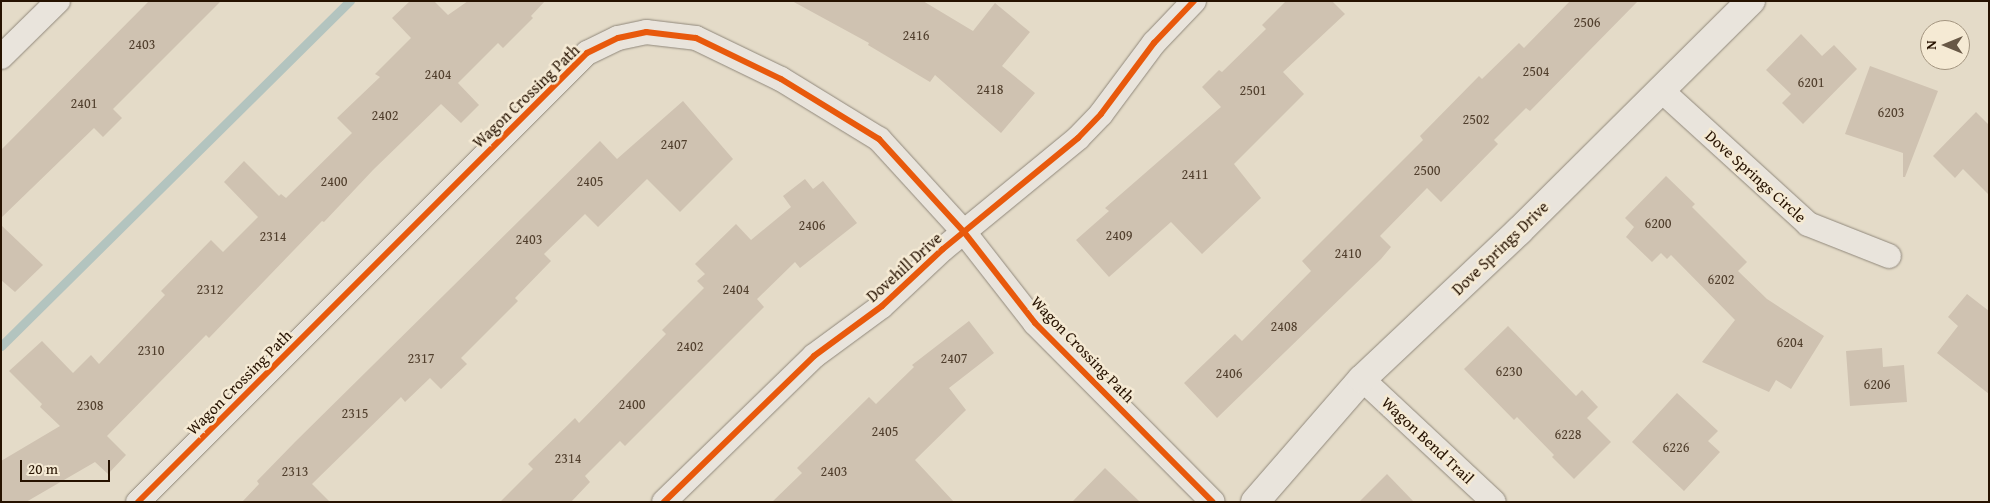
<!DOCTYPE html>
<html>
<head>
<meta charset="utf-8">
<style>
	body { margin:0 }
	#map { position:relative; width:1990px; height:503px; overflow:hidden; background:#e4dbc8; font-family:"Gentium Book Plus",serif }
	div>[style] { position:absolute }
	.stream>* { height:9px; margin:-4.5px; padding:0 4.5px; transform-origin:4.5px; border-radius:4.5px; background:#b3c4bf }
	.building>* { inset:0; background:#cfc2b1 }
	.roads { filter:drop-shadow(0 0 1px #90887b) drop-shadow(0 0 1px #90887b) }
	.street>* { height:24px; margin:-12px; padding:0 12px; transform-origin:12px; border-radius:12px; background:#e9e4dc }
	.secondary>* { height:28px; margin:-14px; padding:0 14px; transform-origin:14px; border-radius:14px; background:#e9e4dc }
	.cycleway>* { height:6px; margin:-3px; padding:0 3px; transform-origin:3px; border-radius:3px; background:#e8590c }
	span { translate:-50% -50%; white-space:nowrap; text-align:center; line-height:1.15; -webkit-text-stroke:5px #f5ead4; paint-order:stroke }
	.number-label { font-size:14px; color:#503e2c }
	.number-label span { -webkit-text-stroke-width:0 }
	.street-label { font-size:16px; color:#261200 }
	.frame { position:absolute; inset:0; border:2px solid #261200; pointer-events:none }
	.north { position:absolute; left:1920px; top:20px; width:50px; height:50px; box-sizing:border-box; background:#f5ead4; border:1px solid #a2947f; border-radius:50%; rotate:270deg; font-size:14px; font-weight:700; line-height:20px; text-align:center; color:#261200 }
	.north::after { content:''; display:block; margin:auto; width:18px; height:22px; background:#685846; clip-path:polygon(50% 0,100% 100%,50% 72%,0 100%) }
	.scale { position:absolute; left:20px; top:460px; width:90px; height:22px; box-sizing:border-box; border:2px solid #261200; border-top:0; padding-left:6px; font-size:15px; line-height:18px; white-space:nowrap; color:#261200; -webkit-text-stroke:4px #f5ead4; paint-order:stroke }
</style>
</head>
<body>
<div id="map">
	<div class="stream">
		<div style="left:1px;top:346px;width:491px;rotate:-44.7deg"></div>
	</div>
	<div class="building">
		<div style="clip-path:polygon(149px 1px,221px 1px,113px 109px,122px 118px,103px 137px,94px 128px,1px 218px,1px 150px)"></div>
		<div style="clip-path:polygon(410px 1px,434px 1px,448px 15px,468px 1px,545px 1px,531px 16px,533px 18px,503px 48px,498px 43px,458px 83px,479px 105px,461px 123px,441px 104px,373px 170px,324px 222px,322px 221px,209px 338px,206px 335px,107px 436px,126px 455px,108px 474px,95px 462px,26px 502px,1px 502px,1px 461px,60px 426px,40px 407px,42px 404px,9px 371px,42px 341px,73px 373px,91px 355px,99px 364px,165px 295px,161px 291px,211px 240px,223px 252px,258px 217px,224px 182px,244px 161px,279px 196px,281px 194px,286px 198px,352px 133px,337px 118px,380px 77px,375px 74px,411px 38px,392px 18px)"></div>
		<div style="clip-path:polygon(792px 1px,923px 1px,973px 31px,995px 3px,1030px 32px,1002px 66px,1035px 93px,1001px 133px,935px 75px,930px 82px,868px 45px,869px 43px)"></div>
		<div style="clip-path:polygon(1286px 1px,1332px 1px,1345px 14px,1283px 72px,1304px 94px,1234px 164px,1261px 198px,1202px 254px,1171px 222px,1109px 277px,1076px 240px,1109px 211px,1105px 208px,1221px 107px,1202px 87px,1219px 70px,1222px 72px,1266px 29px,1262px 25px)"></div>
		<div style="clip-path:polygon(1570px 1px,1638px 1px,1530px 111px,1526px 108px,1494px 140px,1498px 144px,1441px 202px,1427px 188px,1380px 236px,1391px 247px,1381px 259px,1217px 418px,1184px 383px,1235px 334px,1242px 341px,1311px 271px,1302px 261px,1423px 140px,1420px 136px,1479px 76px,1482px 79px,1519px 43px,1524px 48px)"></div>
		<div style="clip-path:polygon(1801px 34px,1822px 56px,1834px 45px,1857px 69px,1803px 124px,1782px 103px,1791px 94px,1766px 70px)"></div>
		<div style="clip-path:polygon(1870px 66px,1938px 91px,1905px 177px,1903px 177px,1903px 153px,1845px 134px)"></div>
		<div style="clip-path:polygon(683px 101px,733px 159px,680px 212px,647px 179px,598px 227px,585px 214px,544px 254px,551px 261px,515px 298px,518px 301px,461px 358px,467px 364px,441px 389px,430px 378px,405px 402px,401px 397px,312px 484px,330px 502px,242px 502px,259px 484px,257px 481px,295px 442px,600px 141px,617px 159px)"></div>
		<div style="clip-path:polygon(1976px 112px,1989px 125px,1989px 195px,1963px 169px,1955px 178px,1933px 156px)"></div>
		<div style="clip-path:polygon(1666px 176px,1695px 204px,1692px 207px,1747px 262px,1738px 271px,1767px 299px,1824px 336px,1791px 389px,1776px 380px,1769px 392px,1702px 362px,1735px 320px,1671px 255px,1667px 259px,1661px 253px,1652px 262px,1626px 237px,1634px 227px,1625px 218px)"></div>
		<div style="clip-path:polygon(805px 179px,813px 189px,823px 181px,857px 223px,800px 268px,795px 262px,757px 299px,764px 307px,625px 446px,620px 441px,585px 476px,590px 482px,571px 502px,500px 502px,533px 469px,528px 464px,575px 418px,579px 423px,666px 334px,662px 330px,704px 288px,697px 281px,705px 274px,695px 264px,736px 224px,751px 240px,791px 207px,783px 196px)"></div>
		<div style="clip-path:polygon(1px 225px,43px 265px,15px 292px,1px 280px)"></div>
		<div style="clip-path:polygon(1967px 294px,1989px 311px,1989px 394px,1937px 353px,1958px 326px,1948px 317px)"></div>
		<div style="clip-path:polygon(969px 321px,994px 353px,949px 388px,966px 410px,915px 460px,954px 502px,772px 502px,802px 473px,797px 468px,869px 397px,876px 404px,914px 367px,912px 365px)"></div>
		<div style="clip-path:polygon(1508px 326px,1576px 396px,1582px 390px,1598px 407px,1587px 418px,1611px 442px,1574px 479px,1552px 457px,1554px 455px,1517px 417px,1514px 420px,1464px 369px)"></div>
		<div style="clip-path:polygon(1882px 348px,1883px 367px,1904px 365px,1907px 402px,1850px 406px,1846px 351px)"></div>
		<div style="clip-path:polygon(1677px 393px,1718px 431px,1708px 441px,1720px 452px,1684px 491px,1632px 442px)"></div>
		<div style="clip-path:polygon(1105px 468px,1140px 502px,1072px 502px)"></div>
		<div style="clip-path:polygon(1387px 474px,1414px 502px,1359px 502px)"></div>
	</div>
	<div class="roads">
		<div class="street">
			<div style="left:1px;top:57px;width:80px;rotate:-44.5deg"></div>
			<div style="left:1662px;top:91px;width:197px;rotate:42.3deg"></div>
			<div style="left:1808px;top:224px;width:87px;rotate:21.6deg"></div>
			<div style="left:1362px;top:379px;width:180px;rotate:43deg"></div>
			<div style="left:138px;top:502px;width:635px;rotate:-45deg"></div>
			<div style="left:587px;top:53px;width:34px;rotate:-26deg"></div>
			<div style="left:618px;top:38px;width:29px;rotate:-12deg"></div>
			<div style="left:646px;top:32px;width:50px;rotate:6.8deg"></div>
			<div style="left:696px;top:38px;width:94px;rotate:25.8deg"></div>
			<div style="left:781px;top:79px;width:115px;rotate:31.5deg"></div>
			<div style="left:879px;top:139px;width:126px;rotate:47.6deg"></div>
			<div style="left:964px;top:232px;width:115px;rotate:52deg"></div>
			<div style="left:1035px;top:323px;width:252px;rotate:45.2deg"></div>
			<div style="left:664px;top:502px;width:209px;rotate:-44.2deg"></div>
			<div style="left:814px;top:356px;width:84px;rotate:-36.3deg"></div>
			<div style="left:882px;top:306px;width:83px;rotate:-43.1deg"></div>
			<div style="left:943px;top:249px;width:175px;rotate:-39.4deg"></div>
			<div style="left:1078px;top:138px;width:33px;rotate:-46deg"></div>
			<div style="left:1101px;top:114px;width:89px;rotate:-53.3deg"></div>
			<div style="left:1154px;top:43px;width:58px;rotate:-46.4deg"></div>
		</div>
		<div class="secondary">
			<div style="left:1255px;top:502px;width:163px;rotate:-49deg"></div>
			<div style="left:1362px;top:379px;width:216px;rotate:-43.3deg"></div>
			<div style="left:1519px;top:231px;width:327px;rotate:-44.8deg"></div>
		</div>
	</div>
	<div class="cycleway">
		<div style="left:138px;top:502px;width:635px;rotate:-45deg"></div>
		<div style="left:587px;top:53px;width:34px;rotate:-26deg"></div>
		<div style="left:618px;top:38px;width:29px;rotate:-12deg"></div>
		<div style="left:646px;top:32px;width:50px;rotate:6.8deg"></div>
		<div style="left:696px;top:38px;width:94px;rotate:25.8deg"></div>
		<div style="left:781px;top:79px;width:115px;rotate:31.5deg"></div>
		<div style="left:879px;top:139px;width:126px;rotate:47.6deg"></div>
		<div style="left:964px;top:232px;width:115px;rotate:52deg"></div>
		<div style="left:1035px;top:323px;width:252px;rotate:45.2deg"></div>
		<div style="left:664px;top:502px;width:209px;rotate:-44.2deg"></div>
		<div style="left:814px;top:356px;width:84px;rotate:-36.3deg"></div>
		<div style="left:882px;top:306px;width:83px;rotate:-43.1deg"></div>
		<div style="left:943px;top:249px;width:175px;rotate:-39.4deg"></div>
		<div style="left:1078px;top:138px;width:33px;rotate:-46deg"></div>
		<div style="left:1101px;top:114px;width:89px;rotate:-53.3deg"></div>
		<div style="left:1154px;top:43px;width:58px;rotate:-46.4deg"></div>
	</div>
	<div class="number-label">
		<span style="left:1587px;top:22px">2506</span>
		<span style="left:916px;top:35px">2416</span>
		<span style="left:142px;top:44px">2403</span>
		<span style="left:1536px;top:71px">2504</span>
		<span style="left:438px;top:74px">2404</span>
		<span style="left:1811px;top:82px">6201</span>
		<span style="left:990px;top:89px">2418</span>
		<span style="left:1253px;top:90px">2501</span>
		<span style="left:84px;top:103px">2401</span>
		<span style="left:1891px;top:112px">6203</span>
		<span style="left:385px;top:115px">2402</span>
		<span style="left:1476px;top:119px">2502</span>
		<span style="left:674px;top:144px">2407</span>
		<span style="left:1427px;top:170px">2500</span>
		<span style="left:1195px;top:174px">2411</span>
		<span style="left:334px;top:181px">2400</span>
		<span style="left:590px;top:181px">2405</span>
		<span style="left:1658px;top:223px">6200</span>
		<span style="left:812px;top:225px">2406</span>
		<span style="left:1119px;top:235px">2409</span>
		<span style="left:273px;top:236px">2314</span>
		<span style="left:529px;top:239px">2403</span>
		<span style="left:1348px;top:253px">2410</span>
		<span style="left:1721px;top:279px">6202</span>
		<span style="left:210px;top:289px">2312</span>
		<span style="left:736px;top:289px">2404</span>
		<span style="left:1284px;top:326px">2408</span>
		<span style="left:1790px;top:342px">6204</span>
		<span style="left:690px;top:346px">2402</span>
		<span style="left:151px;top:350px">2310</span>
		<span style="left:421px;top:358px">2317</span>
		<span style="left:954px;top:358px">2407</span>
		<span style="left:1509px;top:371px">6230</span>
		<span style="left:1229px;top:373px">2406</span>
		<span style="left:1877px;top:384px">6206</span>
		<span style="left:632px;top:404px">2400</span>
		<span style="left:90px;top:405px">2308</span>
		<span style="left:355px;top:413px">2315</span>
		<span style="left:885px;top:431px">2405</span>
		<span style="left:1568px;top:434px">6228</span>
		<span style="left:1676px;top:447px">6226</span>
		<span style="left:568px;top:458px">2314</span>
		<span style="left:295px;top:471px">2313</span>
		<span style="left:834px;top:471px">2403</span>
	</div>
	<div class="street-label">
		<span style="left:526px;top:96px;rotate:-44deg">Wagon Crossing Path</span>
		<span style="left:1756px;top:176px;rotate:42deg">Dove Springs Circle</span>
		<span style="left:1500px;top:248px;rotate:-44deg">Dove Springs Drive</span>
		<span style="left:904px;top:267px;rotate:-42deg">Dovehill Drive</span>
		<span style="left:1083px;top:349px;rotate:46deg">Wagon Crossing Path</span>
		<span style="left:239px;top:382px;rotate:-45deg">Wagon Crossing Path</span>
		<span style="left:1428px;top:440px;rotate:43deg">Wagon Bend Trail</span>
	</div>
	<div class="frame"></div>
	<div class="north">N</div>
	<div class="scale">20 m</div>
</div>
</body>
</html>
